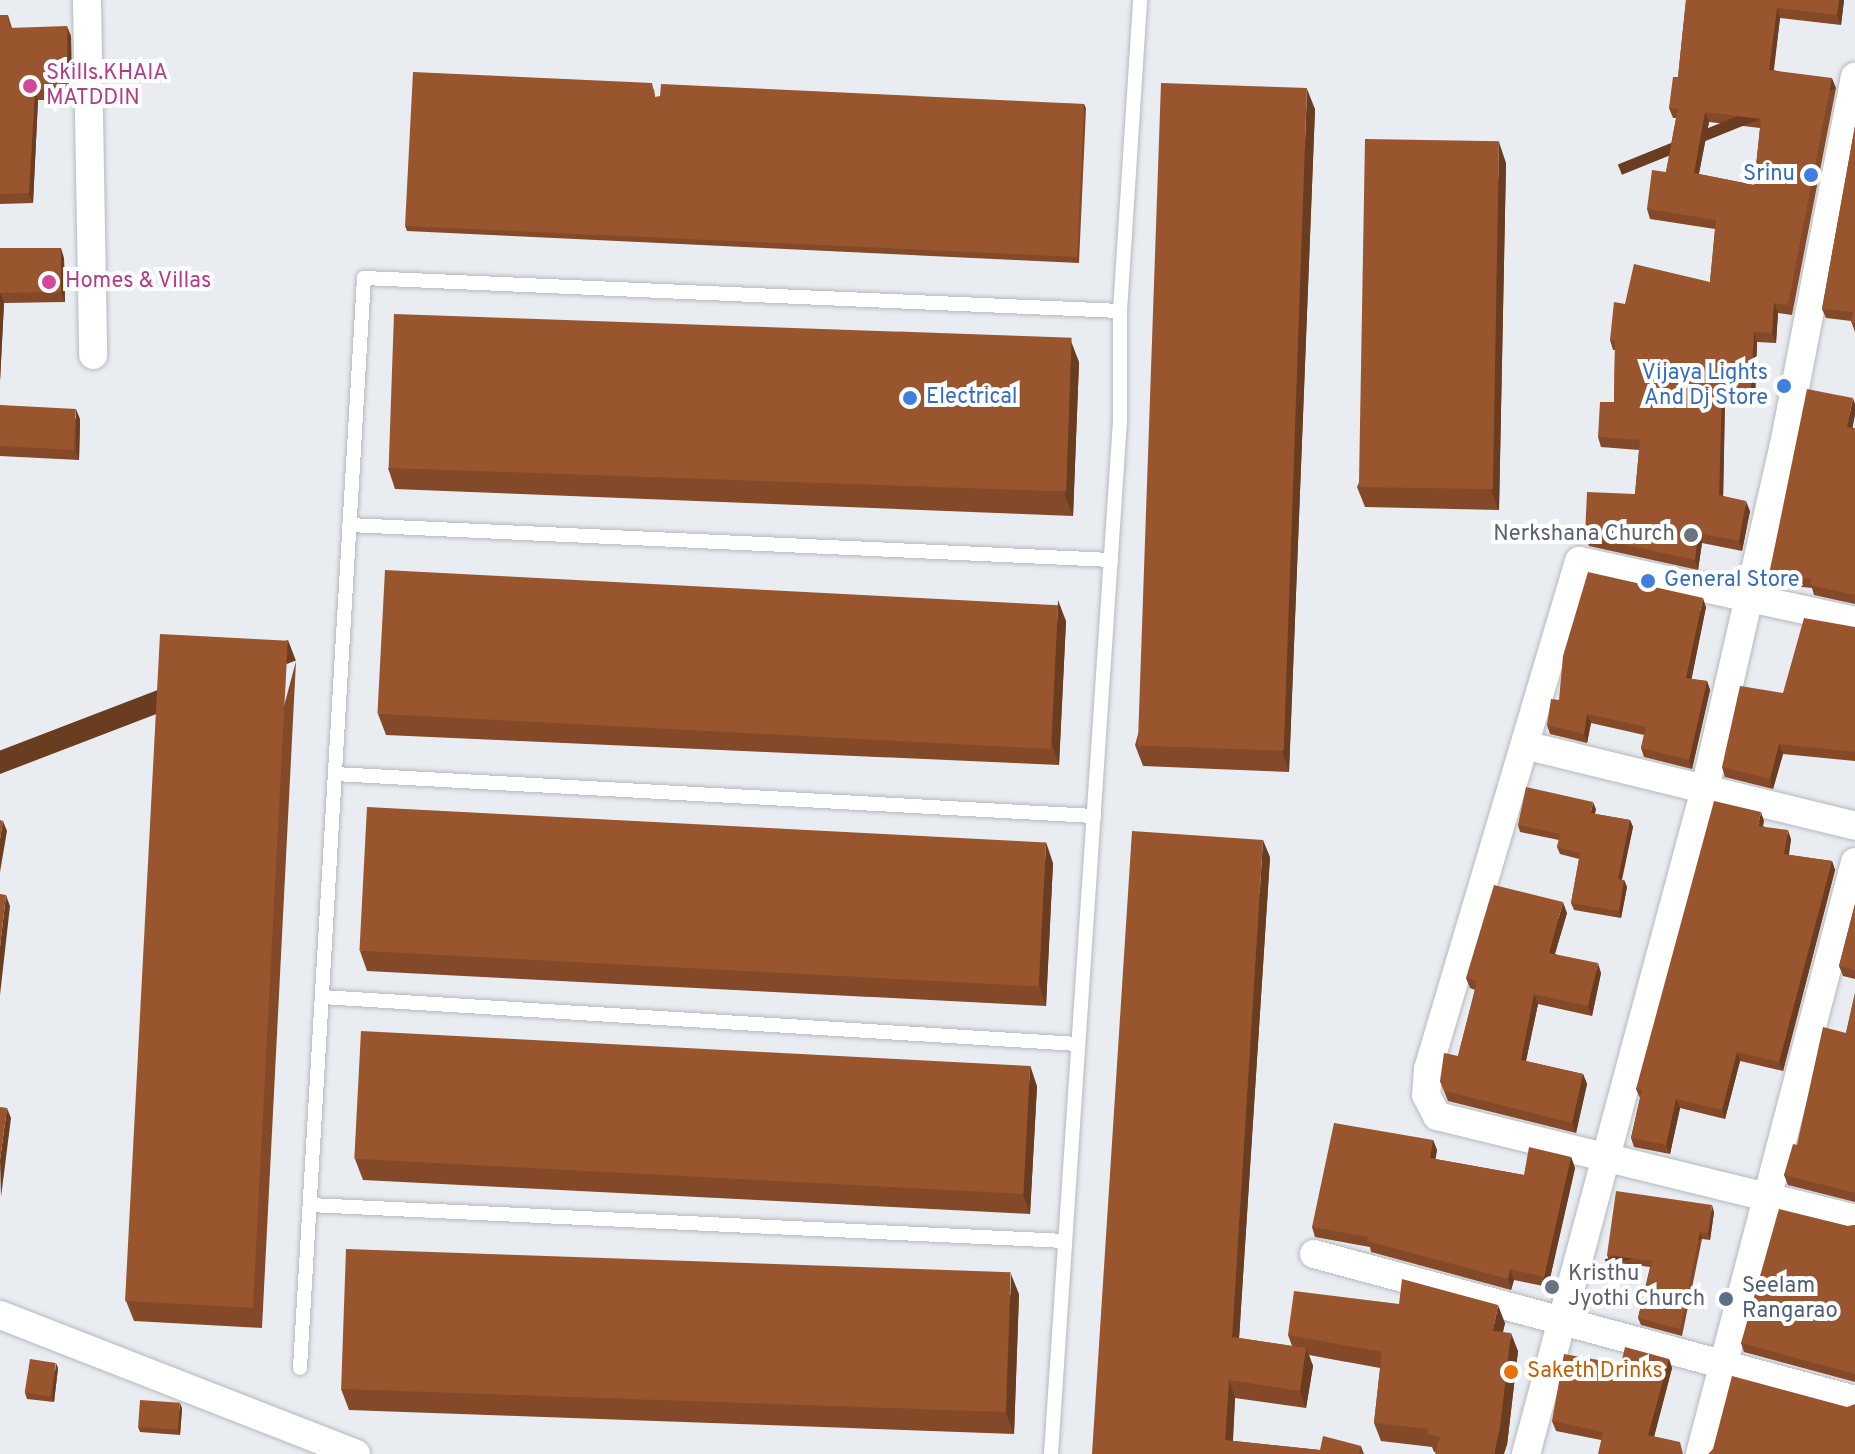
<!DOCTYPE html>
<html>
<head>
<meta charset="utf-8">
<style>
	body { margin:0 }
	#map { position:relative; width:1855px; height:1454px; overflow:hidden; background:#e9edf2; font-family:Overpass,sans-serif }
	div>[style] { position:absolute }
	.roads { filter:drop-shadow(0 0 2px #b5b9be) drop-shadow(0 0 2px #b5b9be) }
	.lane>* { height:14px; margin:-7px; padding:0 7px; transform-origin:7px; border-radius:7px; background:#fff }
	.street>* { height:28px; margin:-14px; padding:0 14px; transform-origin:14px; border-radius:14px; background:#fff }
	.wall>* { inset:0; background:#834928 }
	.shaded-wall>* { inset:0; background:#6a3c20; transform-origin:0 0 }
	.building>* { inset:0; background:#98552e; transform-origin:0 0 }
	.dots>* { width:22px; height:22px; translate:-50% -50%; box-sizing:border-box; border:4px solid #fff; border-radius:50% }
	span { translate:-50% -50%; white-space:nowrap; text-align:center; line-height:1.15; -webkit-text-stroke:8px #fff; paint-order:stroke }
	.hotel-label { font-size:22px; color:#b23c85 }
	.left { translate:0 -50%; text-align:left }
	.shop-label { font-size:22px; color:#366cbe }
	.right { translate:-100% -50%; text-align:right }
	.worship-label { font-size:22px; color:#5b616d }
	.service-label { font-size:22px; color:#4e5e75 }
	.food-label { font-size:22px; color:#c56008 }
</style>
</head>
<body>
<div id="map">
	<div class="roads">
		<div class="lane">
			<div style="left:349px;top:525px;width:763px;rotate:2.63deg"></div>
			<div style="left:335px;top:774px;width:760px;rotate:3.17deg"></div>
			<div style="left:322px;top:997px;width:757px;rotate:3.56deg"></div>
			<div style="left:310px;top:1205px;width:756px;rotate:2.73deg"></div>
			<div style="left:300px;top:1368px;width:1092px;rotate:-86.64deg"></div>
			<div style="left:364px;top:278px;width:757px;rotate:2.5deg"></div>
			<div style="left:1051px;top:1454px;width:1036px;rotate:-86.18deg"></div>
			<div style="left:1120px;top:420px;width:109px;rotate:-90deg"></div>
			<div style="left:1120px;top:311px;width:312px;rotate:-86.3deg"></div>
		</div>
		<div class="street">
			<div style="left:87px;top:0;width:355px;rotate:89deg"></div>
			<div style="left:1855px;top:621px;width:282px;rotate:-167.7deg"></div>
			<div style="left:1579px;top:561px;width:530px;rotate:106.55deg"></div>
			<div style="left:1428px;top:1069px;width:26px;rotate:94deg"></div>
			<div style="left:1426px;top:1095px;width:24px;rotate:62deg"></div>
			<div style="left:1437px;top:1116px;width:431px;rotate:13.8deg"></div>
			<div style="left:1528px;top:746px;width:337px;rotate:13.7deg"></div>
			<div style="left:1314px;top:1254px;width:560px;rotate:15.1deg"></div>
			<div style="left:0;top:1315px;width:382px;rotate:21.3deg"></div>
			<div style="left:1526px;top:1454px;width:689px;rotate:-74.93deg"></div>
			<div style="left:1705px;top:789px;width:353px;rotate:-77.1deg"></div>
			<div style="left:1784px;top:445px;width:375px;rotate:-79.1deg"></div>
			<div style="left:1700px;top:1454px;width:612px;rotate:-75.33deg"></div>
		</div>
	</div>
	<div class="wall">
		<div style="clip-path:polygon(evenodd,1686px 0,1844px 0,1841px 25px,1780px 18px,1774px 70px,1836px 88px,1792px 315px,1778px 313px,1776px 343px,1757px 342px,1755px 399px,1725px 399px,1723px 496px,1750px 511px,1742px 551px,1702px 543px,1698px 570px,1589px 546px,1585px 536px,1635px 494px,1639px 450px,1601px 447px,1598px 437px,1614px 402px,1615px 350px,1613px 350px,1610px 340px,1625px 304px,1710px 282px,1715px 229px,1650px 219px,1647px 209px,1666px 172px,1676px 118px,1673px 118px,1669px 108px,1678px 77px,1686px 0,1709px 122px,1760px 128px,1754px 185px,1699px 174px,1709px 122px)"></div>
		<div style="clip-path:polygon(0 15px,8px 15px,12px 28px,71px 36px,72px 100px,38px 100px,33px 203px,0 204px)"></div>
		<div style="clip-path:polygon(654px 89px,655px 97px,1084px 104px,1086px 109px,1079px 263px,407px 231px,405px 226px)"></div>
		<div style="clip-path:polygon(1315px 109px,1289px 772px,1143px 766px,1135px 745px)"></div>
		<div style="clip-path:polygon(1855px 126px,1855px 332px,1851px 321px,1826px 318px,1822px 309px)"></div>
		<div style="clip-path:polygon(1506px 163px,1499px 510px,1365px 507px,1357px 487px)"></div>
		<div style="clip-path:polygon(0 248px,64px 258px,65px 302px,4px 303px,0 381px)"></div>
		<div style="clip-path:polygon(1079px 362px,1073px 516px,395px 489px,388px 468px)"></div>
		<div style="clip-path:polygon(1855px 404px,1855px 414px,1852px 428px,1855px 428px,1855px 604px,1814px 595px,1812px 588px,1772px 584px,1769px 575px)"></div>
		<div style="clip-path:polygon(0 405px,80px 419px,79px 460px,0 456px)"></div>
		<div style="clip-path:polygon(1706px 607px,1691px 679px,1707px 681px,1710px 690px,1692px 769px,1644px 757px,1641px 748px,1644px 735px,1591px 723px,1587px 743px,1550px 734px,1547px 725px,1559px 700px)"></div>
		<div style="clip-path:polygon(1066px 621px,1059px 765px,386px 735px,378px 714px)"></div>
		<div style="clip-path:polygon(1855px 627px,1855px 761px,1783px 754px,1773px 789px,1725px 777px,1722px 767px,1783px 693px)"></div>
		<div style="clip-path:polygon(296px 661px,262px 1328px,134px 1321px,126px 1301px)"></div>
		<div style="clip-path:polygon(1596px 809px,1595px 814px,1630px 820px,1633px 827px,1622px 880px,1624px 880px,1627px 887px,1621px 918px,1574px 910px,1571px 903px,1579px 859px,1560px 854px,1557px 847px,1559px 840px,1520px 832px,1518px 825px)"></div>
		<div style="clip-path:polygon(1764px 821px,1763px 826px,1791px 839px,1789px 855px,1832px 861px,1835px 870px,1783px 1071px,1740px 1061px,1725px 1119px,1680px 1108px,1670px 1154px,1634px 1147px,1631px 1138px,1640px 1098px,1636px 1089px)"></div>
		<div style="clip-path:polygon(1270px 857px,1239px 1338px,1292px 1346px,1288px 1335px,1505px 1323px,1503px 1332px,1518px 1351px,1507px 1445px,1436px 1452px,1434px 1452px,1432px 1447px,1381px 1441px,1374px 1423px,1380px 1368px,1309px 1355px,1313px 1366px,1306px 1408px,1235px 1398px,1233px 1441px,1320px 1450px,1361px 1446px,1364px 1454px,1092px 1454px)"></div>
		<div style="clip-path:polygon(1053px 863px,1046px 1006px,367px 971px,360px 951px)"></div>
		<div style="clip-path:polygon(1855px 904px,1855px 979px,1843px 976px,1839px 966px)"></div>
		<div style="clip-path:polygon(1567px 913px,1555px 954px,1601px 973px,1592px 1016px,1538px 1004px,1526px 1061px,1583px 1074px,1587px 1084px,1576px 1133px,1448px 1101px,1440px 1081px,1458px 1056px,1475px 990px,1470px 988px,1466px 978px)"></div>
		<div style="clip-path:polygon(1855px 993px,1855px 1202px,1788px 1185px,1784px 1175px,1846px 1033px)"></div>
		<div style="clip-path:polygon(1037px 1086px,1030px 1214px,363px 1180px,355px 1159px)"></div>
		<div style="clip-path:polygon(1433px 1140px,1437px 1150px,1435px 1159px,1524px 1175px,1571px 1157px,1575px 1168px,1548px 1287px,1514px 1280px,1511px 1290px,1371px 1252px,1370px 1247px,1315px 1237px,1312px 1227px)"></div>
		<div style="clip-path:polygon(1714px 1212px,1710px 1240px,1702px 1239px,1682px 1336px,1641px 1325px,1638px 1318px,1650px 1267px,1610px 1262px,1607px 1255px)"></div>
		<div style="clip-path:polygon(1855px 1225px,1855px 1382px,1744px 1352px,1741px 1343px,1848px 1226px)"></div>
		<div style="clip-path:polygon(1019px 1294px,1014px 1434px,349px 1410px,341px 1389px)"></div>
		<div style="clip-path:polygon(1669px 1359px,1672px 1368px,1654px 1436px,1601px 1440px,1556px 1431px,1552px 1421px,1621px 1364px)"></div>
		<div style="clip-path:polygon(58px 1368px,54px 1402px,27px 1399px,25px 1393px)"></div>
		<div style="clip-path:polygon(182px 1408px,180px 1435px,140px 1432px,138px 1427px)"></div>
	</div>
	<div class="shaded-wall">
		<div style="clip-path:polygon(1839px 0,1844px 0,1841px 25px,1837px 15px)"></div>
		<div style="clip-path:polygon(1777px 8px,1780px 18px,1772px 80px,1769px 70px)"></div>
		<div style="clip-path:polygon(67px 26px,71px 36px,72px 100px,68px 90px)"></div>
		<div style="left:1832px;top:78px;width:11px;height:231px;rotate:68deg"></div>
		<div style="clip-path:polygon(1307px 89px,1315px 109px,1289px 772px,1282px 751px)"></div>
		<div style="clip-path:polygon(35px 90px,38px 100px,33px 203px,29px 193px)"></div>
		<div style="left:1084px;top:104px;width:5px;height:153px;rotate:68deg"></div>
		<div style="clip-path:polygon(1705px 112px,1709px 122px,1697px 183px,1694px 173px)"></div>
		<div style="clip-path:polygon(1499px 142px,1506px 163px,1499px 510px,1491px 490px)"></div>
		<div style="clip-path:polygon(61px 248px,64px 258px,65px 302px,61px 292px)"></div>
		<div style="clip-path:polygon(0 293px,4px 303px,0 381px)"></div>
		<div style="clip-path:polygon(1774px 303px,1778px 313px,1776px 343px,1772px 333px)"></div>
		<div style="clip-path:polygon(1754px 332px,1757px 342px,1755px 399px,1751px 389px)"></div>
		<div style="clip-path:polygon(1071px 341px,1079px 362px,1073px 516px,1065px 495px)"></div>
		<div style="clip-path:polygon(1722px 389px,1725px 399px,1723px 505px,1719px 495px)"></div>
		<div style="clip-path:polygon(1853px 398px,1855px 404px,1855px 414px,1851px 437px,1847px 427px)"></div>
		<div style="clip-path:polygon(76px 409px,80px 419px,79px 460px,76px 450px)"></div>
		<div style="clip-path:polygon(1746px 501px,1750px 511px,1742px 551px,1739px 541px)"></div>
		<div style="clip-path:polygon(1698px 533px,1702px 543px,1698px 570px,1695px 560px)"></div>
		<div style="clip-path:polygon(1703px 598px,1706px 607px,1690px 687px,1686px 678px)"></div>
		<div style="clip-path:polygon(1058px 600px,1066px 621px,1059px 765px,1052px 744px)"></div>
		<div style="left:288px;top:640px;width:22px;height:668px;rotate:69deg"></div>
		<div style="clip-path:polygon(1707px 681px,1710px 690px,1692px 769px,1689px 760px)"></div>
		<div style="clip-path:polygon(1587px 714px,1591px 723px,1587px 743px,1584px 734px)"></div>
		<div style="clip-path:polygon(1779px 744px,1783px 754px,1773px 789px,1770px 779px)"></div>
		<div style="clip-path:polygon(1593px 802px,1596px 809px,1593px 820px,1591px 813px)"></div>
		<div style="clip-path:polygon(1761px 812px,1764px 821px,1761px 835px,1758px 826px)"></div>
		<div style="clip-path:polygon(1630px 820px,1633px 827px,1620px 886px,1618px 879px)"></div>
		<div style="clip-path:polygon(3px 821px,7px 831px,0 872px,0 839px)"></div>
		<div style="clip-path:polygon(1788px 830px,1791px 839px,1787px 864px,1784px 854px)"></div>
		<div style="clip-path:polygon(1263px 840px,1270px 857px,1238px 1355px,1232px 1337px)"></div>
		<div style="clip-path:polygon(1046px 842px,1053px 863px,1046px 1006px,1039px 985px)"></div>
		<div style="clip-path:polygon(1832px 861px,1835px 870px,1783px 1071px,1779px 1062px)"></div>
		<div style="clip-path:polygon(1624px 880px,1627px 887px,1621px 918px,1619px 911px)"></div>
		<div style="clip-path:polygon(6px 895px,10px 906px,0 995px,0 947px)"></div>
		<div style="clip-path:polygon(1563px 902px,1567px 913px,1552px 963px,1549px 953px)"></div>
		<div style="clip-path:polygon(1598px 963px,1601px 973px,1592px 1016px,1588px 1006px)"></div>
		<div style="clip-path:polygon(1534px 994px,1538px 1004px,1524px 1070px,1521px 1060px)"></div>
		<div style="clip-path:polygon(1737px 1052px,1740px 1061px,1725px 1119px,1722px 1110px)"></div>
		<div style="clip-path:polygon(1030px 1065px,1037px 1086px,1030px 1214px,1023px 1194px)"></div>
		<div style="clip-path:polygon(1583px 1074px,1587px 1084px,1576px 1133px,1572px 1123px)"></div>
		<div style="clip-path:polygon(1676px 1099px,1680px 1108px,1670px 1154px,1666px 1145px)"></div>
		<div style="clip-path:polygon(7px 1108px,11px 1118px,1px 1197px,0 1160px)"></div>
		<div style="clip-path:polygon(1433px 1140px,1437px 1150px,1434px 1169px,1430px 1158px)"></div>
		<div style="clip-path:polygon(1571px 1157px,1575px 1168px,1548px 1287px,1544px 1277px)"></div>
		<div style="clip-path:polygon(1712px 1205px,1714px 1212px,1710px 1240px,1708px 1233px)"></div>
		<div style="left:1700px;top:1232px;width:7px;height:99px;rotate:74deg"></div>
		<div style="clip-path:polygon(1510px 1269px,1514px 1280px,1511px 1290px,1508px 1279px)"></div>
		<div style="clip-path:polygon(1011px 1274px,1019px 1294px,1014px 1434px,1006px 1413px)"></div>
		<div style="clip-path:polygon(1498px 1305px,1505px 1323px,1499px 1348px,1493px 1331px)"></div>
		<div style="clip-path:polygon(1511px 1333px,1518px 1351px,1507px 1445px,1504px 1454px,1494px 1454px)"></div>
		<div style="clip-path:polygon(1306px 1348px,1313px 1366px,1306px 1408px,1300px 1391px)"></div>
		<div style="clip-path:polygon(1669px 1359px,1672px 1368px,1652px 1445px,1648px 1435px)"></div>
		<div style="clip-path:polygon(56px 1363px,58px 1368px,54px 1402px,52px 1397px)"></div>
		<div style="clip-path:polygon(1229px 1380px,1235px 1398px,1232px 1454px,1225px 1440px)"></div>
		<div style="clip-path:polygon(180px 1403px,182px 1408px,180px 1435px,178px 1430px)"></div>
	</div>
	<div class="building">
		<div style="clip-path:polygon(evenodd,1686px 0,1839px 0,1837px 15px,1777px 8px,1769px 70px,1832px 78px,1788px 305px,1774px 303px,1772px 333px,1754px 332px,1751px 389px,1722px 389px,1719px 495px,1746px 501px,1739px 541px,1698px 533px,1695px 560px,1585px 536px,1587px 492px,1635px 494px,1640px 440px,1598px 437px,1600px 402px,1614px 402px,1615px 341px,1610px 340px,1614px 302px,1625px 304px,1634px 264px,1710px 282px,1716px 220px,1647px 209px,1652px 170px,1666px 172px,1678px 109px,1669px 108px,1673px 77px,1678px 77px,1686px 0,1705px 112px,1761px 119px,1754px 185px,1694px 173px,1705px 112px)"></div>
		<div style="clip-path:polygon(0 15px,8px 15px,9px 28px,67px 26px,68px 90px,35px 90px,29px 193px,0 194px)"></div>
		<div style="clip-path:polygon(413px 72px,652px 83px,655px 97px,660px 96px,661px 84px,1084px 104px,1077px 257px,405px 226px)"></div>
		<div style="left:1161px;top:83px;width:146px;height:663px;rotate:2deg"></div>
		<div style="clip-path:polygon(1855px 126px,1855px 323px,1851px 322px,1853px 312px,1822px 309px)"></div>
		<div style="left:1365px;top:139px;width:134px;height:348px;rotate:1deg"></div>
		<div style="clip-path:polygon(0 248px,61px 248px,61px 292px,0 293px,0 302px)"></div>
		<div style="left:394px;top:314px;width:678px;height:154px;rotate:2deg"></div>
		<div style="clip-path:polygon(1807px 389px,1853px 398px,1847px 427px,1855px 428px,1855px 595px,1810px 585px,1812px 579px,1769px 575px)"></div>
		<div style="left:0;top:405px;width:76px;height:41px;rotate:3deg"></div>
		<div style="left:385px;top:570px;width:674px;height:144px;rotate:3deg"></div>
		<div style="clip-path:polygon(1588px 572px,1703px 598px,1686px 678px,1707px 681px,1689px 760px,1641px 748px,1646px 727px,1587px 714px,1584px 734px,1547px 725px,1551px 699px,1559px 700px,1563px 656px)"></div>
		<div style="clip-path:polygon(1804px 618px,1855px 627px,1855px 752px,1779px 744px,1770px 779px,1722px 767px,1740px 686px,1783px 693px)"></div>
		<div style="left:160px;top:634px;width:128px;height:668px;rotate:3deg"></div>
		<div style="clip-path:polygon(1526px 787px,1593px 802px,1591px 813px,1630px 820px,1618px 879px,1624px 880px,1619px 911px,1571px 903px,1580px 853px,1557px 847px,1560px 834px,1518px 825px)"></div>
		<div style="clip-path:polygon(1714px 801px,1761px 812px,1758px 826px,1788px 830px,1784px 854px,1832px 861px,1779px 1062px,1737px 1052px,1722px 1110px,1676px 1099px,1666px 1145px,1631px 1138px,1642px 1090px,1636px 1089px)"></div>
		<div style="left:367px;top:807px;width:680px;height:144px;rotate:3deg"></div>
		<div style="clip-path:polygon(0 820px,3px 821px,0 839px)"></div>
		<div style="clip-path:polygon(1132px 831px,1263px 840px,1232px 1337px,1306px 1348px,1300px 1391px,1229px 1380px,1225px 1440px,1320px 1450px,1323px 1436px,1361px 1446px,1359px 1454px,1092px 1454px)"></div>
		<div style="clip-path:polygon(1494px 885px,1563px 902px,1549px 953px,1598px 963px,1588px 1006px,1534px 994px,1521px 1060px,1583px 1074px,1572px 1123px,1445px 1091px,1440px 1081px,1444px 1053px,1458px 1056px,1477px 981px,1466px 978px)"></div>
		<div style="clip-path:polygon(0 894px,6px 895px,0 947px)"></div>
		<div style="clip-path:polygon(1855px 904px,1855px 970px,1839px 966px)"></div>
		<div style="clip-path:polygon(1855px 993px,1855px 1193px,1784px 1175px,1793px 1144px,1797px 1145px,1823px 1027px,1846px 1033px)"></div>
		<div style="left:361px;top:1031px;width:670px;height:128px;rotate:3deg"></div>
		<div style="clip-path:polygon(0 1107px,7px 1108px,0 1160px)"></div>
		<div style="clip-path:polygon(1334px 1123px,1433px 1140px,1430px 1158px,1524px 1175px,1529px 1147px,1571px 1157px,1544px 1277px,1510px 1269px,1508px 1279px,1367px 1241px,1368px 1237px,1312px 1227px)"></div>
		<div style="clip-path:polygon(1616px 1191px,1712px 1205px,1708px 1233px,1700px 1232px,1680px 1329px,1638px 1318px,1652px 1261px,1607px 1255px)"></div>
		<div style="clip-path:polygon(1779px 1209px,1848px 1226px,1855px 1225px,1855px 1374px,1741px 1343px)"></div>
		<div style="left:346px;top:1249px;width:665px;height:140px;rotate:2deg"></div>
		<div style="clip-path:polygon(1402px 1279px,1498px 1305px,1493px 1331px,1511px 1333px,1500px 1428px,1494px 1454px,1435px 1454px,1440px 1437px,1427px 1434px,1428px 1429px,1374px 1423px,1382px 1352px,1288px 1335px,1294px 1291px,1399px 1304px)"></div>
		<div style="clip-path:polygon(1625px 1347px,1669px 1359px,1648px 1435px,1680px 1442px,1683px 1454px,1598px 1454px,1603px 1432px,1552px 1421px,1564px 1354px,1621px 1364px)"></div>
		<div style="left:30px;top:1359px;width:26px;height:34px;rotate:9deg"></div>
		<div style="clip-path:polygon(1732px 1376px,1847px 1407px,1855px 1404px,1855px 1454px,1708px 1454px,1713px 1449px)"></div>
		<div style="left:140px;top:1400px;width:40px;height:27px;rotate:4deg"></div>
	</div>
	<div class="dots">
		<div style="left:30px;top:86px;background:#d1479c"></div>
		<div style="left:1811px;top:175px;background:#3f7fe0"></div>
		<div style="left:49px;top:282px;background:#d1479c"></div>
		<div style="left:1784px;top:386px;background:#3f7fe0"></div>
		<div style="left:910px;top:398px;background:#3f7fe0"></div>
		<div style="left:1691px;top:535px;background:#6b7280"></div>
		<div style="left:1648px;top:581px;background:#3f7fe0"></div>
		<div style="left:1552px;top:1287px;background:#6b7280"></div>
		<div style="left:1726px;top:1299px;background:#5c6f8a"></div>
		<div style="left:1511px;top:1372px;background:#e8710a"></div>
	</div>
	<div class="hotel-label">
		<span class="left" style="left:46px;top:86px">Skills.KHAIA<br>MATDDIN</span>
		<span class="left" style="left:65px;top:282px">Homes &amp; Villas</span>
	</div>
	<div class="shop-label">
		<span class="right" style="left:1795px;top:175px">Srinu</span>
		<span class="right" style="left:1768px;top:386px">Vijaya Lights<br>And Dj Store</span>
		<span class="left" style="left:926px;top:398px">Electrical</span>
		<span class="left" style="left:1664px;top:581px">General Store</span>
	</div>
	<div class="worship-label">
		<span class="right" style="left:1675px;top:535px">Nerkshana Church</span>
		<span class="left" style="left:1568px;top:1287px">Kristhu<br>Jyothi Church</span>
	</div>
	<div class="service-label">
		<span class="left" style="left:1742px;top:1299px">Seelam<br>Rangarao</span>
	</div>
	<div class="food-label">
		<span class="left" style="left:1527px;top:1372px">Saketh Drinks</span>
	</div>
</div>
</body>
</html>
